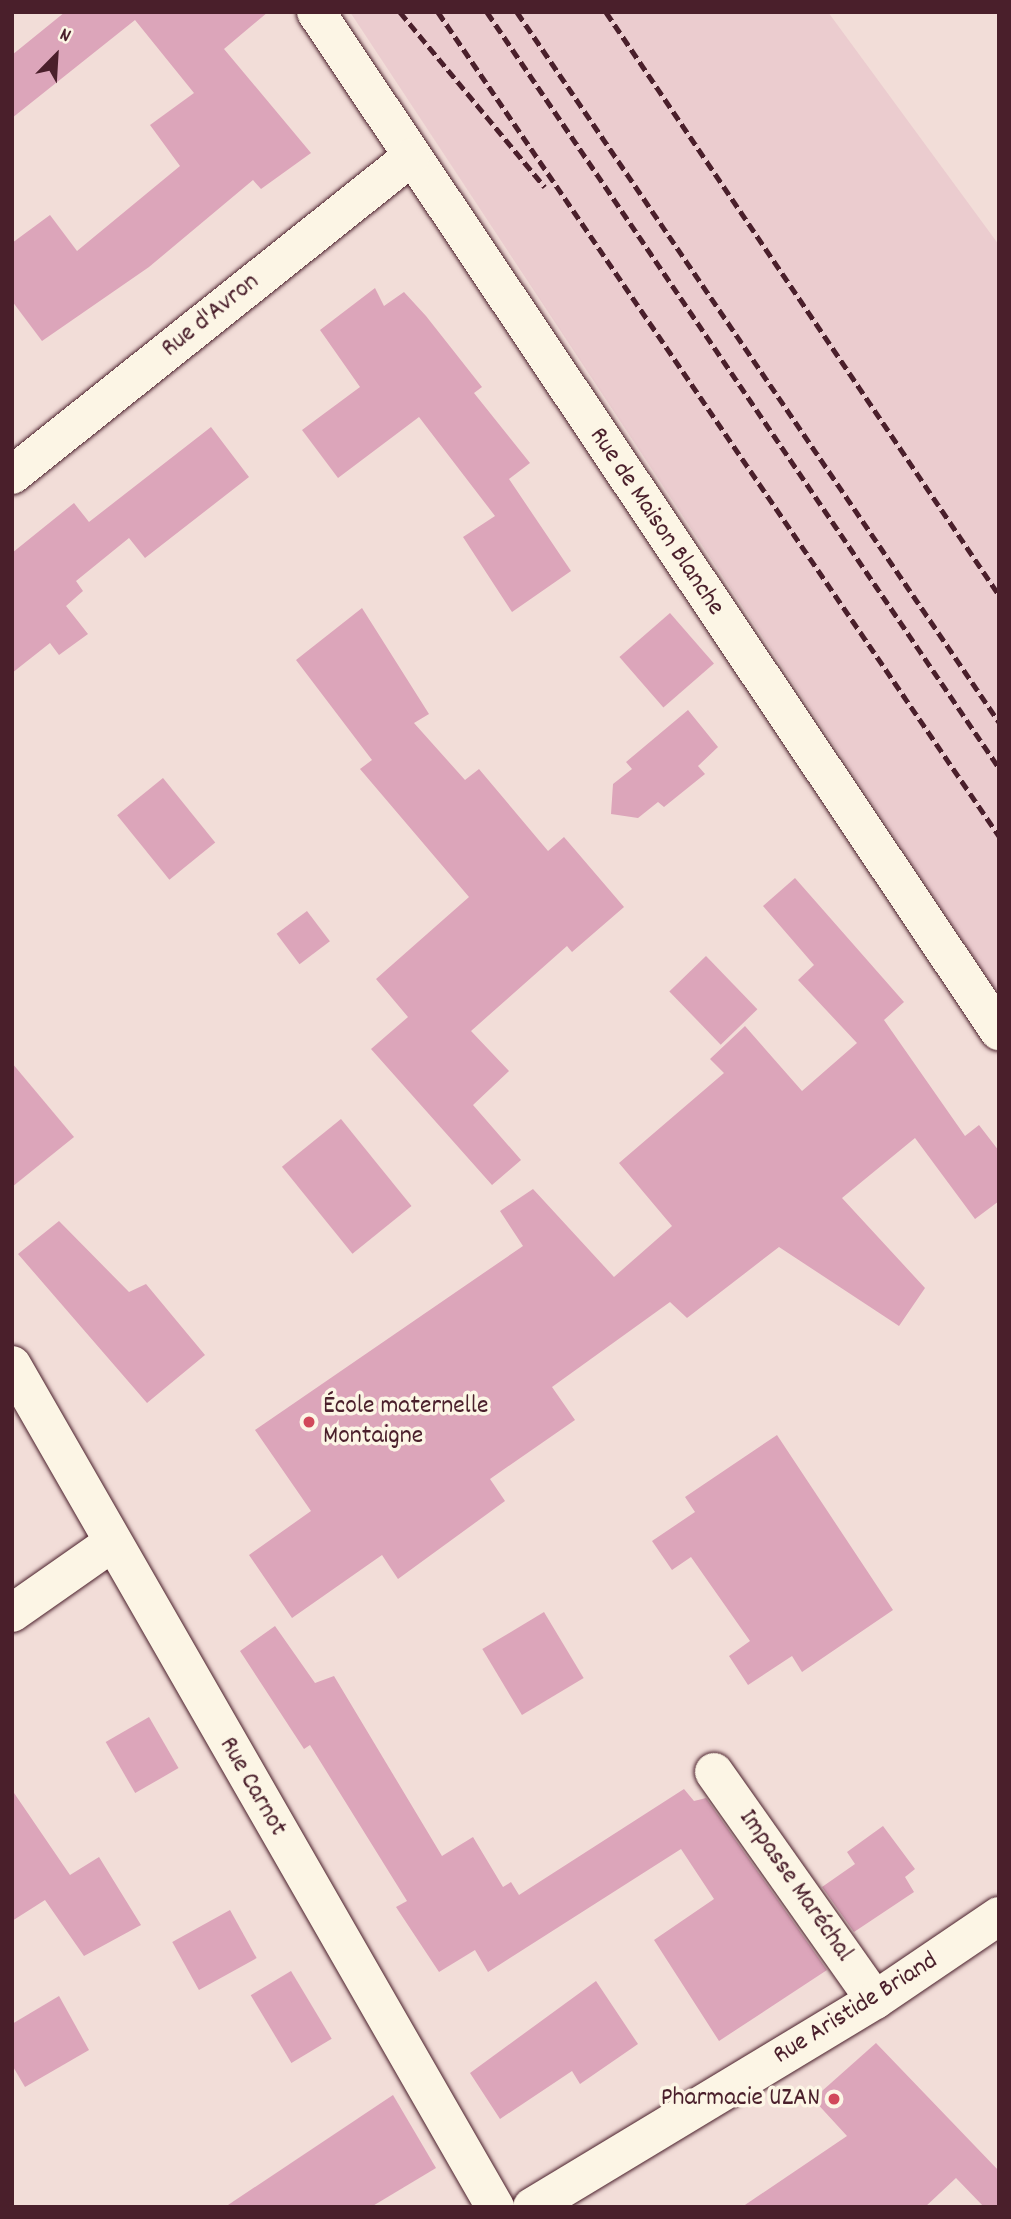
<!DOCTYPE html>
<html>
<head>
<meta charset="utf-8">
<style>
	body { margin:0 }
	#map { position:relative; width:1011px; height:2219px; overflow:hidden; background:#f2ddd8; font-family:Dekko,sans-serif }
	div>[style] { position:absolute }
	.built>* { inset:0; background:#ebcccf }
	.building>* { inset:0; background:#dca5ba; transform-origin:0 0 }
	.roads { filter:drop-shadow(0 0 2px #4a1f2b) drop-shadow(0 0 2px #4a1f2b) }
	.minor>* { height:38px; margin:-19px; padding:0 19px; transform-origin:19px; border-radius:19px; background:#fcf5e5 }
	.major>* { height:38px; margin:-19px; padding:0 19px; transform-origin:19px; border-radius:19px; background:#fcf5e5 }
	.rail>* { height:5px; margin-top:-2.5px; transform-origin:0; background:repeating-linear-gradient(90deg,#4a1f2b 0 10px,transparent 0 15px) }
	.dots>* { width:19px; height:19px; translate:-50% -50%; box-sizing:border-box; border:4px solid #fcf5e5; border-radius:50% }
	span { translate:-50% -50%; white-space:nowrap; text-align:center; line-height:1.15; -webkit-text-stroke:7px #fcf5e5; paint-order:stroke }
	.street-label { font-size:26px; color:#4a1f2b }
	.poi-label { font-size:26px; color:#4a1f2b }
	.left { translate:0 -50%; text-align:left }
	.right { translate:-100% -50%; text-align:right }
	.frame { position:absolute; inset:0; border:14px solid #4a1f2b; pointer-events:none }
	.north { position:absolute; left:21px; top:21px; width:70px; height:70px; -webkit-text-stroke:5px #fcf5e5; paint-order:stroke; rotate:24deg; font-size:19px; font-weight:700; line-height:28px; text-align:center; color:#4a1f2b }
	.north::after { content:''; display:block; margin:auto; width:24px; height:32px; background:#4a1f2b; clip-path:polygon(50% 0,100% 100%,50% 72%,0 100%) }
</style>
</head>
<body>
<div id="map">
	<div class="built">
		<div style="clip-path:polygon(350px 12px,828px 12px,999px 245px,999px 995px)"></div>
	</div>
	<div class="building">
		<div style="clip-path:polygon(65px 12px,268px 12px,224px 49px,311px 153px,261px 189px,253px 180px,149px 267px,42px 341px,12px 301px,12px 243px,50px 215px,77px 251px,140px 199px,180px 166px,150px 125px,194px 93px,135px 20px,12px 118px,12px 55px)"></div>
		<div style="clip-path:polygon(375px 288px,384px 306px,404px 292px,426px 316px,482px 387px,474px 393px,530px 463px,509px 479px,571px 571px,512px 612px,463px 537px,495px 516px,419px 417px,338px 478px,302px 430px,360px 387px,320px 330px)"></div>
		<div style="clip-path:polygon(211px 427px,249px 477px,145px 558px,129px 538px,76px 581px,83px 591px,66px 606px,88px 634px,59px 655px,50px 643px,12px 673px,12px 553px,74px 503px,89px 522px)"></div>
		<div style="clip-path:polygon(362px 608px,429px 714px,414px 723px,465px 780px,479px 769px,548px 851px,564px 837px,624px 907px,572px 952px,567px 946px,471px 1031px,509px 1071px,473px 1105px,521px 1160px,492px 1185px,371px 1049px,408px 1017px,376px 979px,469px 897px,360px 769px,372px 760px,296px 660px)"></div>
		<div style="left:670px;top:613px;width:67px;height:67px;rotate:49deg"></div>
		<div style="clip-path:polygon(688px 710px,718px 747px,698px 766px,705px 774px,664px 807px,658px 802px,638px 818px,611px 814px,613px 784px,632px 769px,626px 762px)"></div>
		<div style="left:163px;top:778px;width:83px;height:59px;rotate:51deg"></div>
		<div style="clip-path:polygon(795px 878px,904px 1002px,884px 1020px,965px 1136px,979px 1125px,999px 1151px,999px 1201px,975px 1219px,915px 1138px,842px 1198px,925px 1288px,899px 1326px,779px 1247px,687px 1318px,670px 1302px,552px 1387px,575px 1420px,490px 1479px,505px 1501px,398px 1579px,382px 1555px,292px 1618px,249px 1555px,311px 1511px,255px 1430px,523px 1246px,500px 1211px,533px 1189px,614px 1277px,672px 1226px,619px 1163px,724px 1073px,710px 1059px,745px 1026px,802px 1091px,857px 1043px,798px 980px,814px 965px,763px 906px)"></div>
		<div style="left:307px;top:911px;width:38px;height:38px;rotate:53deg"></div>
		<div style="left:706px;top:956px;width:74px;height:51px;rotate:46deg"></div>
		<div style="clip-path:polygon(12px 1063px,74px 1137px,12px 1187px)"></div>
		<div style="left:341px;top:1119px;width:112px;height:76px;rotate:51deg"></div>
		<div style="clip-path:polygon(59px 1221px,129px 1292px,146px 1284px,205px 1355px,147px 1403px,18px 1254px)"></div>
		<div style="clip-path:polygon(777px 1435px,893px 1610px,802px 1672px,792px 1656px,748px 1685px,729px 1656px,750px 1641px,691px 1557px,672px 1570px,652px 1541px,695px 1512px,685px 1497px)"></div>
		<div style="left:544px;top:1612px;width:77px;height:72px;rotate:59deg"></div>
		<div style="clip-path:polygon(275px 1626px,315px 1683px,334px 1676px,442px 1856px,473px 1837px,503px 1887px,511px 1882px,519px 1895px,684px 1789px,694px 1801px,706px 1798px,827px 1970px,719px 2041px,654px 1940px,714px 1899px,681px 1849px,488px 1972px,475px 1950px,439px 1972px,396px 1907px,407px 1901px,310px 1745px,304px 1749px,240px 1651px)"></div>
		<div style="left:149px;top:1717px;width:59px;height:50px;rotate:60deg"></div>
		<div style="clip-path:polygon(12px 1790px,70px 1875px,99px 1857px,141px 1925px,84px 1956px,45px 1900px,12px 1921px)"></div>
		<div style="clip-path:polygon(883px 1826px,915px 1869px,905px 1877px,914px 1892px,854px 1932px,822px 1887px,855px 1864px,847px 1852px)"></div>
		<div style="left:230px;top:1910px;width:55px;height:66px;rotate:61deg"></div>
		<div style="left:291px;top:1971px;width:79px;height:47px;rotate:59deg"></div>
		<div style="clip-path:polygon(596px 1981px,638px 2044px,580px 2084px,572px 2071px,500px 2119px,470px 2073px)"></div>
		<div style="clip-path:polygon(59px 1996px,89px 2050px,25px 2087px,12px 2065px,12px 2024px)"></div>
		<div style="clip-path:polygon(876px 2043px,999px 2171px,999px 2207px,984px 2207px,956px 2178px,925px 2207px,742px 2207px,847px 2136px,813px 2099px)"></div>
		<div style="clip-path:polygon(393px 2095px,436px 2168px,371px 2207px,225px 2207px)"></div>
	</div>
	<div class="roads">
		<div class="minor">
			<div style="left:316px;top:12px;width:1227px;rotate:56.17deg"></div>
			<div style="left:12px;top:475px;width:509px;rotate:-38.54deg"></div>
			<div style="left:12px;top:1365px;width:971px;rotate:60.16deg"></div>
			<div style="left:12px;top:1613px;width:122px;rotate:-35deg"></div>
			<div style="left:714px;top:1772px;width:279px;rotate:54.8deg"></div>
		</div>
		<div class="major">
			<div style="left:532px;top:2207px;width:401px;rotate:-31.1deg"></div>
			<div style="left:875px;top:2000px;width:150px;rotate:-34.1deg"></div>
		</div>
	</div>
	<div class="rail">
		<div style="left:400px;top:12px;width:227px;rotate:50.4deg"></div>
		<div style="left:438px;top:12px;width:997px;rotate:55.75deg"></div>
		<div style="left:487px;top:12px;width:913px;rotate:55.89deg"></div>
		<div style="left:517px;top:12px;width:858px;rotate:55.83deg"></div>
		<div style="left:606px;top:12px;width:703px;rotate:56.02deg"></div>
	</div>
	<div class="dots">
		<div style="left:309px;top:1422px;background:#d1495b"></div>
		<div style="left:834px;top:2099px;background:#d1495b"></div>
	</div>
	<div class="street-label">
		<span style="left:211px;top:316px;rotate:-39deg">Rue d'Avron</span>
		<span style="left:656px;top:522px;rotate:56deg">Rue de Maison Blanche</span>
		<span style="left:252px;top:1787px;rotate:60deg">Rue Carnot</span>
		<span style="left:795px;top:1886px;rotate:55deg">Impasse Maréchal</span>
		<span style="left:856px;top:2009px;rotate:-32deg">Rue Aristide Briand</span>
	</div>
	<div class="poi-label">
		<span class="left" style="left:323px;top:1422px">École maternelle<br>Montaigne</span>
		<span class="right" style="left:820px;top:2099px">Pharmacie UZAN</span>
	</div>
	<div class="frame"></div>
	<div class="north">N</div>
</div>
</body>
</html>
